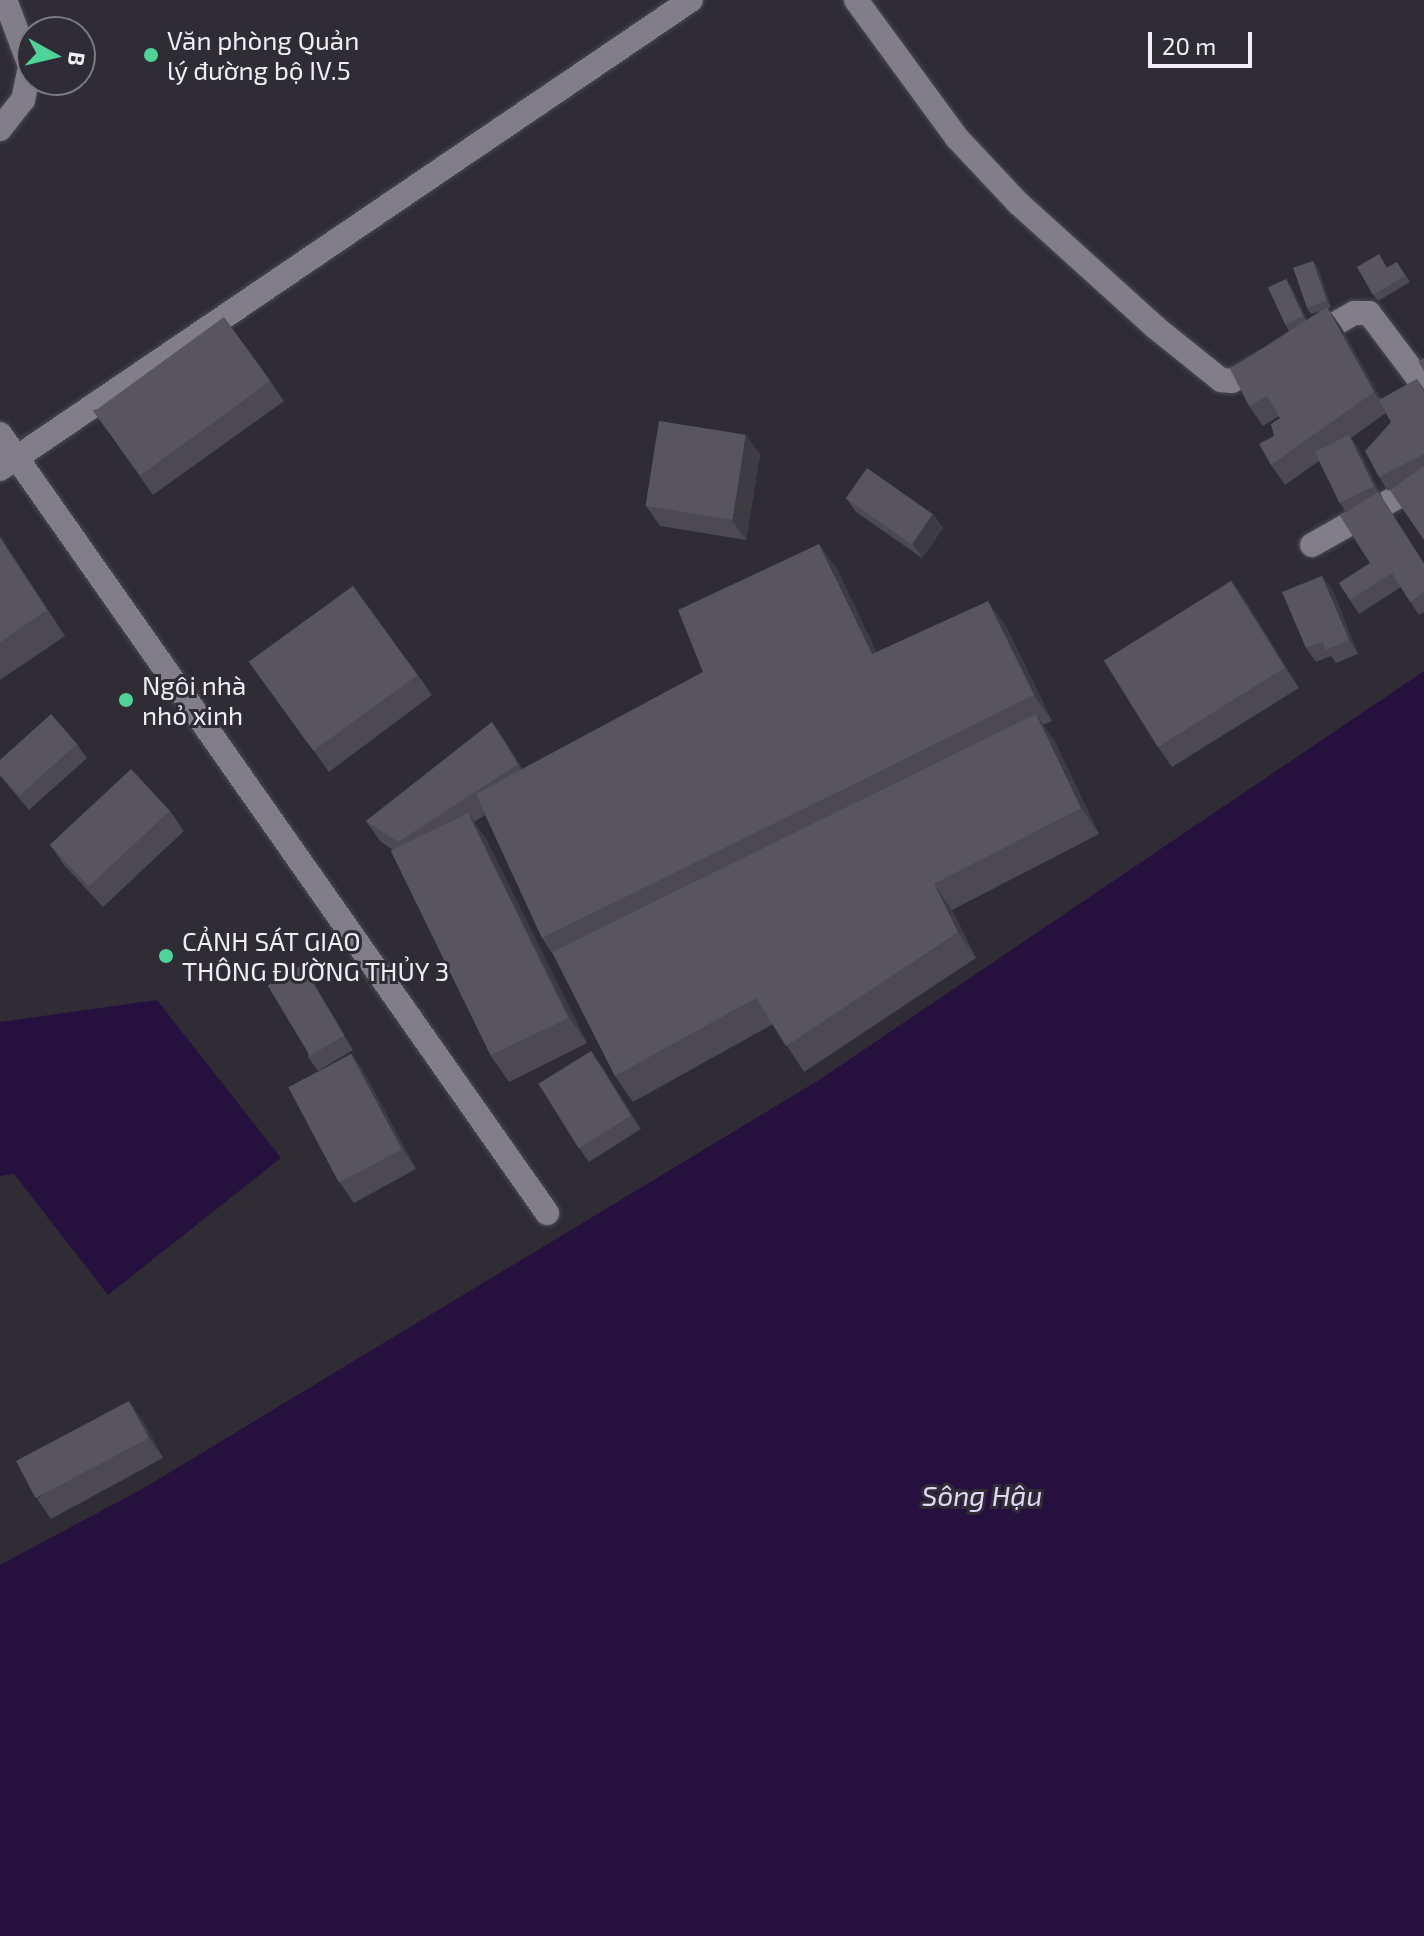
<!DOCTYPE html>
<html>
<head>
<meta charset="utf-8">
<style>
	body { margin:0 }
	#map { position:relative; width:1424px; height:1936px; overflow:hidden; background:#2f2c35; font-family:"Exo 2",sans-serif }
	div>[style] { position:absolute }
	.water>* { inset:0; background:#26113e }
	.roads { filter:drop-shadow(0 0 2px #4c4951) drop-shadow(0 0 2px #4c4951) }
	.street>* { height:24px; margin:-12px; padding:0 12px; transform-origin:12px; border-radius:12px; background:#827e89 }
	.wall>* { inset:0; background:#4c4952 }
	.shaded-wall>* { inset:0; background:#3e3c42 }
	.building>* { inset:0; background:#58555f; transform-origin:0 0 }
	.dots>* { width:22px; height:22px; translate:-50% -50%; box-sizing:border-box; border:4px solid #2f2c35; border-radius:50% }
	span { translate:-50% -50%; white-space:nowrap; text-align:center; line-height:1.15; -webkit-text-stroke:6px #2f2c35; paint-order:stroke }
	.poi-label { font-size:26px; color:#f0eef4 }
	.left { translate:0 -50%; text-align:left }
	.water-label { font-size:28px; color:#e3d7f8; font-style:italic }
	.north { position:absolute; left:16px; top:16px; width:80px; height:80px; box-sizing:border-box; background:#2f2c35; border:2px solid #7c7a81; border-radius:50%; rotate:98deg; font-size:22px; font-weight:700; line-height:32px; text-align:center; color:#f0eef4 }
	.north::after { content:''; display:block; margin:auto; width:28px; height:36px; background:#4ed399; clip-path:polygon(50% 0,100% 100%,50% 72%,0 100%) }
	.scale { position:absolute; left:1148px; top:32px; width:104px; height:36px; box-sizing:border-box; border:4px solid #f0eef4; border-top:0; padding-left:10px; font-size:24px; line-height:28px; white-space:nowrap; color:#f0eef4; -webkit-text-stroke:6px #2f2c35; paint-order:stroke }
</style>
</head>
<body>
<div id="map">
	<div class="water">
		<div style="clip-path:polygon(1424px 671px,1424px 1936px,0 1936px,0 1565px,142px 1489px,819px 1080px)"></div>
		<div style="clip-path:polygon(157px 1000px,281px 1158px,108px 1295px,14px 1174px,0 1176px,0 1022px)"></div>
	</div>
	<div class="roads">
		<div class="street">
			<div style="left:856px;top:0;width:171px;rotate:53.8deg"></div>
			<div style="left:957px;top:138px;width:89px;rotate:46.8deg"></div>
			<div style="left:1018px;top:203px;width:185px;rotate:42.1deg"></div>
			<div style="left:1155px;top:327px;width:85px;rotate:38.8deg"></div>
			<div style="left:1221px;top:380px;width:11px;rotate:5deg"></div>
			<div style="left:1232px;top:381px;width:36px;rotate:-28deg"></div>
			<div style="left:0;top:129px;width:37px;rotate:-52deg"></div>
			<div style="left:23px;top:100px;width:35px;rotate:-78deg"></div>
			<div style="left:30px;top:66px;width:71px;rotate:-110.7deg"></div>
			<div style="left:1310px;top:338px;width:51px;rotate:-29.6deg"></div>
			<div style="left:1354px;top:313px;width:15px"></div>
			<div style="left:1369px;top:313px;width:91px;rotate:53deg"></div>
			<div style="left:0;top:434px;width:952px;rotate:54.92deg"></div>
			<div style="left:0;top:469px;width:835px;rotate:-34.17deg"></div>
			<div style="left:1312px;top:545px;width:129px;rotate:-29.4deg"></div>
		</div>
	</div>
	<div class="wall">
		<div style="clip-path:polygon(1313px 261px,1318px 268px,1331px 307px,1328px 309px,1341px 327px,1381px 399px,1417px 379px,1424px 389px,1424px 540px,1390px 490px,1388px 491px,1379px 477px,1391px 422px,1386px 413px,1351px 438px,1358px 448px,1383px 499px,1424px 563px,1424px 612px,1419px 615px,1401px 587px,1359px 614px,1339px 583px,1370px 563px,1346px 512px,1339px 502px,1319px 461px,1285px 485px,1271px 465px,1274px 436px,1280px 418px,1279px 416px,1263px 426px,1249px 406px,1289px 331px,1285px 324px,1286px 279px,1291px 286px,1307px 320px,1322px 311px,1311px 314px,1307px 308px)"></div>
		<div style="clip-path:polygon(1397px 262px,1410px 282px,1378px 301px,1373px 295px,1387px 267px)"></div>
		<div style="clip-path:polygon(270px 381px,284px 401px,153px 495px,93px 410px)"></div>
		<div style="clip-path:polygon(760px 454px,746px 540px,660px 526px,646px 506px)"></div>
		<div style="clip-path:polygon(846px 498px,933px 514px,943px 528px,922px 558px,856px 512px)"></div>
		<div style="clip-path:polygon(0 536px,65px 636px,0 680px)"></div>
		<div style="clip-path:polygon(837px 569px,876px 652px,1006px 626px,1052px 721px,1043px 725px,1054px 740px,1099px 834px,952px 910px,976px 958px,804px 1072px,773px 1024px,633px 1102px,615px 1076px,554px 956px,542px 938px,485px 815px,474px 822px,486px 839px,587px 1043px,509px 1082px,491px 1056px,393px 850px,380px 841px,366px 821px,492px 722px,522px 769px,703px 672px)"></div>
		<div style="clip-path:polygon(1231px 581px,1245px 600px,1299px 688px,1172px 767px,1158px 747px)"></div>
		<div style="clip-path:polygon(1332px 589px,1358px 654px,1336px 663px,1331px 656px,1316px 662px,1306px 648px)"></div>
		<div style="clip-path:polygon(418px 675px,432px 695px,329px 772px,264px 682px)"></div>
		<div style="clip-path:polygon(77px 744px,87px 758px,29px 810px,0 776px,0 760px)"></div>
		<div style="clip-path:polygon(170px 811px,184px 831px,103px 907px,64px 865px,50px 845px)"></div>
		<div style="clip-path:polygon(311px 978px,353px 1050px,318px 1071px,308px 1057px)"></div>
		<div style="clip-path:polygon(351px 1054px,365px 1074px,416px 1169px,354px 1203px,340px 1183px)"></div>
		<div style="clip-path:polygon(601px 1065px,641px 1129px,589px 1162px,579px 1148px)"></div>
		<div style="clip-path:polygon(143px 1421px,163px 1458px,51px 1519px,37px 1499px)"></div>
	</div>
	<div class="shaded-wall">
		<div style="clip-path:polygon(1313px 261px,1318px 268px,1331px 307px,1327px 301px)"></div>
		<div style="clip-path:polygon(1286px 279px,1291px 286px,1308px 322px,1303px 316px)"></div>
		<div style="clip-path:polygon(1327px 307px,1341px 327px,1388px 412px,1374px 392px)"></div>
		<div style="clip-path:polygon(746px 435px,760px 454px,746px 540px,732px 520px)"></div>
		<div style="clip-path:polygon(1349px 435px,1358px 448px,1383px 499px,1374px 486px)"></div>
		<div style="clip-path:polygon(933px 514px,943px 528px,922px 558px,913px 544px)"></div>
		<div style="clip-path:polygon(0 536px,65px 636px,0 538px)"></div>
		<div style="clip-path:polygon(819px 544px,837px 569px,890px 680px,872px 654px)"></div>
		<div style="clip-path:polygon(1322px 576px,1332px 589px,1358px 654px,1349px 640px)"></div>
		<div style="clip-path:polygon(1231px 581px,1245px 600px,1299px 688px,1285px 668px)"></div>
		<div style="clip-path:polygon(988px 601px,1006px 626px,1052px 721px,1034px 695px)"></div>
		<div style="clip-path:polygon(1036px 714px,1054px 740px,1099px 834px,1081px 808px)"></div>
		<div style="clip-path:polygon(492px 722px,506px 742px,532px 784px,518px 764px)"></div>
		<div style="clip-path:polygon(468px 813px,486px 839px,587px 1043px,569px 1017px)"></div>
		<div style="clip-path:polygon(934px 884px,952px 910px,976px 958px,958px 932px)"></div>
		<div style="clip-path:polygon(302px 965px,311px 978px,353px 1050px,344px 1036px)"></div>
		<div style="clip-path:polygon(591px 1051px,601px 1065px,641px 1129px,631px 1116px)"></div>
		<div style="clip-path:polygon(351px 1054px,365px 1074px,416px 1169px,402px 1149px)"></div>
		<div style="clip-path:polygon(129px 1401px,143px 1421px,163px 1458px,149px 1438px)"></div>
	</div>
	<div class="building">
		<div style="clip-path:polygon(1379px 254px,1387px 268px,1397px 262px,1405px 276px,1373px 295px,1357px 267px)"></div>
		<div style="left:1313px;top:261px;width:42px;height:21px;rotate:71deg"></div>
		<div style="left:1286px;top:279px;width:41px;height:20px;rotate:65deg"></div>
		<div style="clip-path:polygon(1327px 307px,1374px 392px,1271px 465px,1259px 444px,1274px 436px,1271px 424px,1280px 418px,1267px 396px,1249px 406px,1230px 369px)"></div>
		<div style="left:224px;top:317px;width:79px;height:161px;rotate:54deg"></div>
		<div style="clip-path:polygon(1424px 358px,1424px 371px,1418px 361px)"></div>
		<div style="clip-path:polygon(1417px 379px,1424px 392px,1424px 454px,1379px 477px,1365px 451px,1391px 422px,1379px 400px)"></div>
		<div style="left:659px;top:421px;width:88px;height:86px;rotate:9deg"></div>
		<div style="left:1349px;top:435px;width:57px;height:38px;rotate:64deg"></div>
		<div style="clip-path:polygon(1424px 466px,1424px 540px,1390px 490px)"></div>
		<div style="left:867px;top:468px;width:80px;height:37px;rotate:35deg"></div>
		<div style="clip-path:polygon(1378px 492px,1424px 564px,1424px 592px,1410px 602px,1392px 573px,1350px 600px,1339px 583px,1370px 563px,1340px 516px)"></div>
		<div style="clip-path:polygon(0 538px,47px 610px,0 642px)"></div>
		<div style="clip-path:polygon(819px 544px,872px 654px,988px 601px,1034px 695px,542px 938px,476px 794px,703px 672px,678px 610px)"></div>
		<div style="clip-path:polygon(1322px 576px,1349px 640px,1326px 650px,1323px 642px,1306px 648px,1282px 592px)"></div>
		<div style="left:1231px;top:581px;width:102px;height:150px;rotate:58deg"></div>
		<div style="left:353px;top:586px;width:110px;height:129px;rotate:54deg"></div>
		<div style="clip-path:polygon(51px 714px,77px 744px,19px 796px,0 774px,0 760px)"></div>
		<div style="clip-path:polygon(1036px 714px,1081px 808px,934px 884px,958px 932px,786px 1046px,756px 998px,615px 1076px,552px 952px)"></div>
		<div style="clip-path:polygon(492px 722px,518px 764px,398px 842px,366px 821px)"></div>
		<div style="left:131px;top:769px;width:57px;height:111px;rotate:47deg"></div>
		<div style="left:468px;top:813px;width:228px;height:86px;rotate:64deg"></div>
		<div style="left:302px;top:965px;width:82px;height:40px;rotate:59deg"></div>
		<div style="left:591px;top:1051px;width:76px;height:62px;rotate:58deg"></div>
		<div style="left:351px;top:1054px;width:108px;height:71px;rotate:62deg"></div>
		<div style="left:129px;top:1401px;width:42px;height:128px;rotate:62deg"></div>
	</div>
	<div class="dots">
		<div style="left:151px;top:55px;background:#4ed399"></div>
		<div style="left:126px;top:700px;background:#4ed399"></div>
		<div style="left:166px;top:956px;background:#4ed399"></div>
	</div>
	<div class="poi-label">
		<span class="left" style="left:167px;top:55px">Văn phòng Quản<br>lý đường bộ IV.5</span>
		<span class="left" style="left:142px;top:700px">Ngôi nhà<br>nhỏ xinh</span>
		<span class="left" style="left:182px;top:956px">CẢNH SÁT GIAO<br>THÔNG ĐƯỜNG THỦY 3</span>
	</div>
	<div class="water-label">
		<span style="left:982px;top:1495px">Sông Hậu</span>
	</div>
	<div class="north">B</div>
	<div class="scale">20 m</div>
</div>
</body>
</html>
